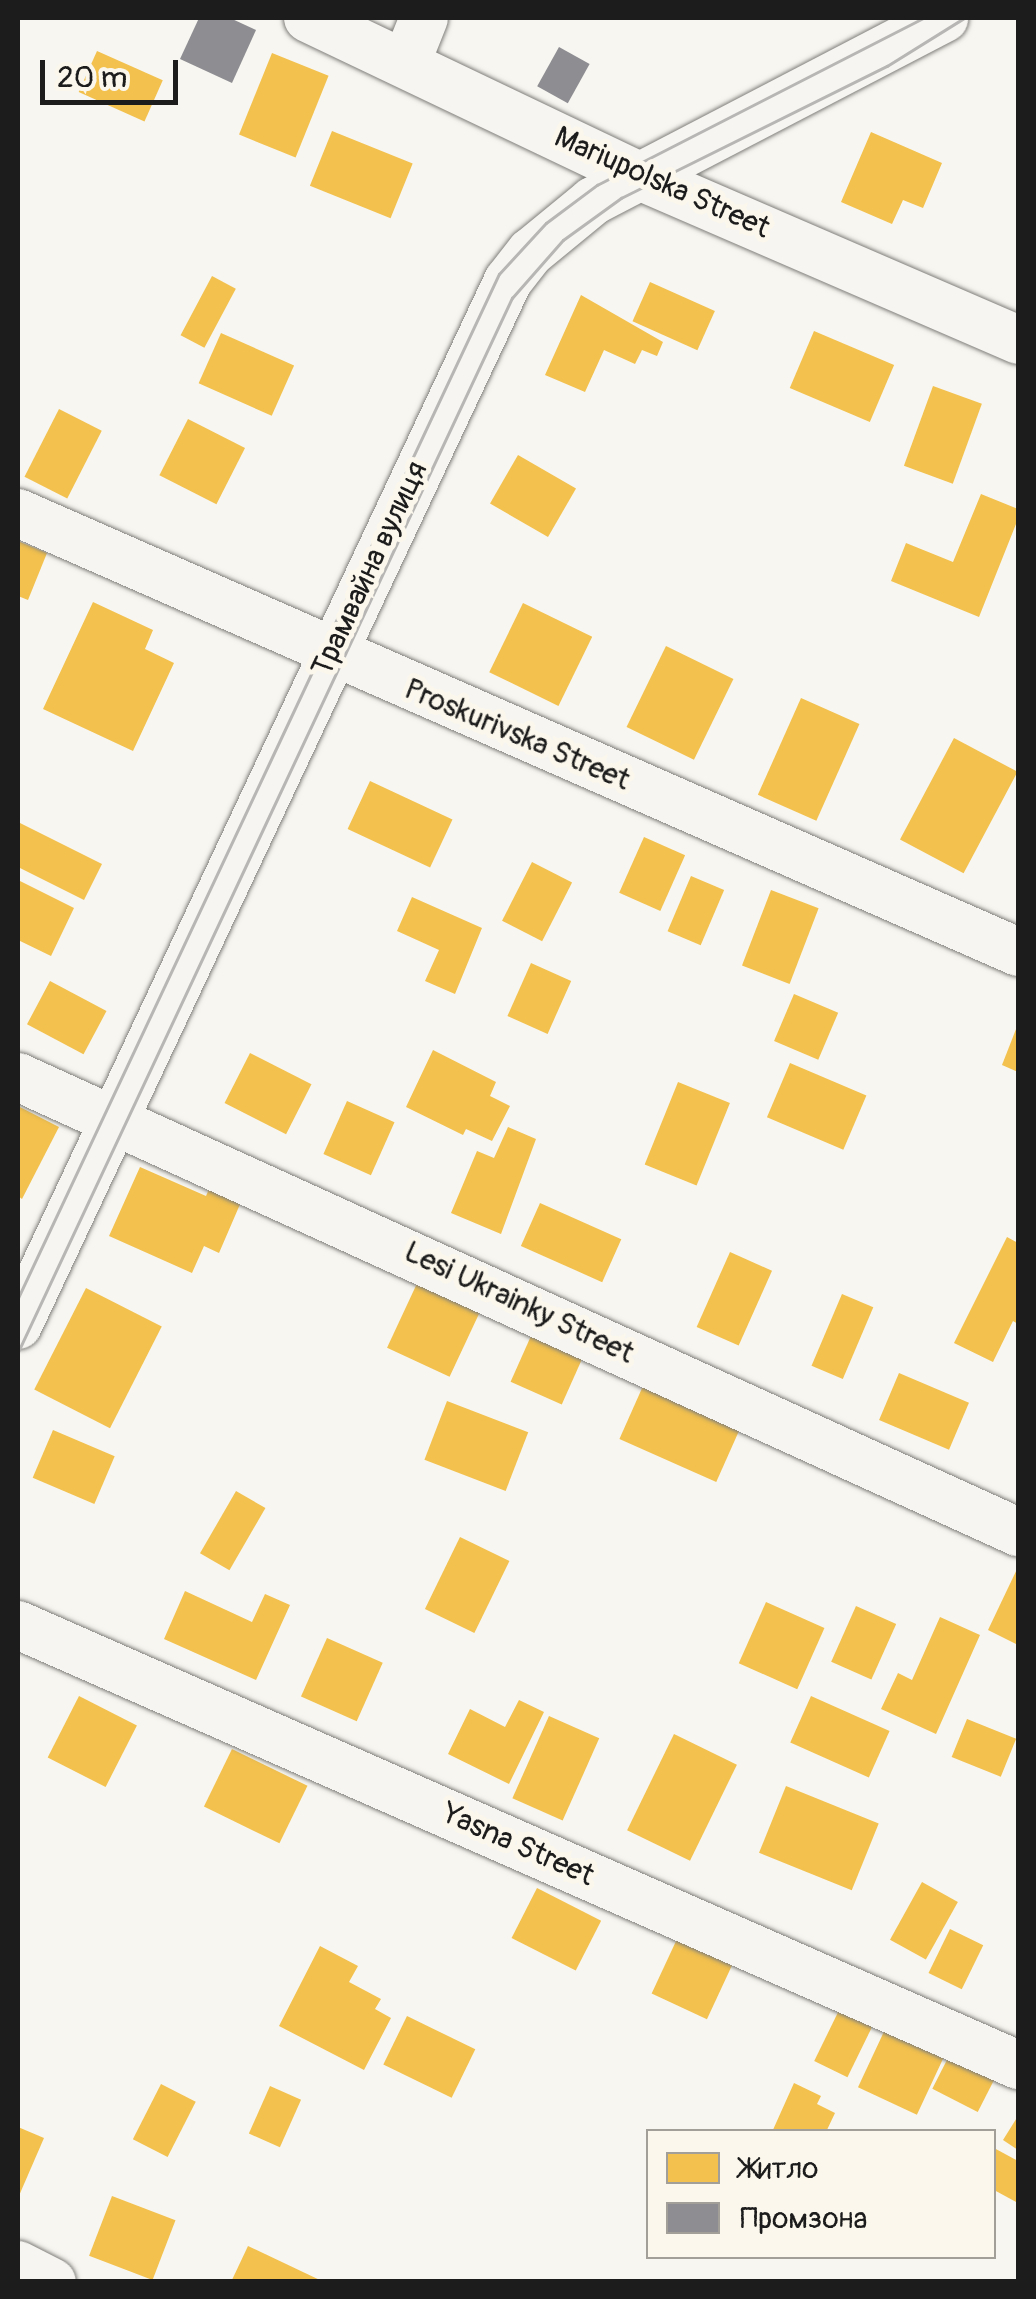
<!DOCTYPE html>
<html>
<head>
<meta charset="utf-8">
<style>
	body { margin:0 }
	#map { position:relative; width:1036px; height:2299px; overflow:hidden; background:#f8f6f0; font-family:Pangolin,sans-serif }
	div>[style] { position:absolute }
	.homes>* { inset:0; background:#f2c14e; transform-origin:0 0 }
	.industry>* { inset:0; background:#8d8d92; transform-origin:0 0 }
	.roads { filter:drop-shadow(0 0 2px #7f7e7b) drop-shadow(0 0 2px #7f7e7b) }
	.minor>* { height:48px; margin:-24px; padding:0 24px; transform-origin:24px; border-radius:24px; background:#f6f5f1 }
	.tram>* { height:2.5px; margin:-1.25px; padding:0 1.25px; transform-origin:1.25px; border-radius:1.25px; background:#b7b6b4 }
	span { translate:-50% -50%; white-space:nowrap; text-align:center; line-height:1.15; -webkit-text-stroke:10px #fbf7ec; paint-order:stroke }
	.street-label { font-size:30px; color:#1c1c1c }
	.frame { position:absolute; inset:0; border:20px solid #1c1c1c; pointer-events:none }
	.legend { position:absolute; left:646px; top:2129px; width:350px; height:130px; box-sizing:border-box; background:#fbf7ec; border:2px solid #a29f99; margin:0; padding:12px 18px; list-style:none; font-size:30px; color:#1c1c1c }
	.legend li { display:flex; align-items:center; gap:20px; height:50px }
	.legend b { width:50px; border:2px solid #a29f99 }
	.scale { position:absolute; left:40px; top:60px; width:138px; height:45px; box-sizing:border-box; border:5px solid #1c1c1c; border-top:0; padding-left:12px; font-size:30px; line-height:35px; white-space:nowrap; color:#1c1c1c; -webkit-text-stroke:8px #fbf7ec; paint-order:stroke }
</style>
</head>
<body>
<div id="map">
	<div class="homes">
		<div style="left:97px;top:51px;width:72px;height:45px;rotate:24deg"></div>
		<div style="left:272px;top:53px;width:61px;height:88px;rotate:22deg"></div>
		<div style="left:332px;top:131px;width:87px;height:59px;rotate:22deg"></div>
		<div style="clip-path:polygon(871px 132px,942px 163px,923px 208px,903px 200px,892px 224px,841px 202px)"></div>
		<div style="left:212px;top:276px;width:27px;height:67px;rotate:28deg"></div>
		<div style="left:650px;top:282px;width:71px;height:43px;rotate:24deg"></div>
		<div style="clip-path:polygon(581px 295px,663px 342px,657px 356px,642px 350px,635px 364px,604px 350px,585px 392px,545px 375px)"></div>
		<div style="left:814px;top:331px;width:87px;height:62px;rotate:23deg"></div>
		<div style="left:221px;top:333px;width:80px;height:55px;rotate:24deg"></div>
		<div style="left:933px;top:386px;width:52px;height:85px;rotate:20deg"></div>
		<div style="left:59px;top:409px;width:48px;height:76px;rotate:27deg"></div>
		<div style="left:188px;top:419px;width:64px;height:63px;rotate:27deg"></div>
		<div style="left:518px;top:455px;width:67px;height:56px;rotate:30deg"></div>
		<div style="clip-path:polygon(981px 494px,1018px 509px,1018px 519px,979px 617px,891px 581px,906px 543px,953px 562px)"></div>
		<div style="clip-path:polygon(18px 541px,47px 553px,28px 600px,18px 596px)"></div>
		<div style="clip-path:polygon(93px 602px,153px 630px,145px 649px,174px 663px,133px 751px,43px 709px)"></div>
		<div style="left:523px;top:603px;width:77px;height:77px;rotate:26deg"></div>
		<div style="left:666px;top:646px;width:75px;height:90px;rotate:26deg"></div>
		<div style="left:801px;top:698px;width:64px;height:106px;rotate:24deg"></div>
		<div style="left:954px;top:738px;width:72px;height:115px;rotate:28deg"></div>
		<div style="left:370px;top:781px;width:91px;height:53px;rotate:25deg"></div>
		<div style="clip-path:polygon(18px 822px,102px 864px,84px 900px,18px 867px)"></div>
		<div style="left:644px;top:837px;width:45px;height:61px;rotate:24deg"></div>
		<div style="left:532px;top:862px;width:45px;height:66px;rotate:27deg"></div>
		<div style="left:691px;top:876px;width:36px;height:60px;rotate:23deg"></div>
		<div style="clip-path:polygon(18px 880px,74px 908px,51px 956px,18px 940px)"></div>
		<div style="left:771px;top:890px;width:51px;height:81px;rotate:21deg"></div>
		<div style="clip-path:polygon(412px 897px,482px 928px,455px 994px,425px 981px,439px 950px,397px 931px)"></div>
		<div style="left:531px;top:963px;width:44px;height:58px;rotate:24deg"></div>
		<div style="left:50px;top:981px;width:64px;height:49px;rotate:28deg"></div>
		<div style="left:794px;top:994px;width:48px;height:51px;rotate:23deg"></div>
		<div style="clip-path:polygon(1018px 1024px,1018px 1072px,1002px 1065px)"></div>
		<div style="clip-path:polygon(433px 1050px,496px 1082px,490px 1096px,510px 1106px,492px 1141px,466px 1129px,463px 1135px,406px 1107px)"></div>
		<div style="left:250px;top:1053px;width:69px;height:56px;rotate:27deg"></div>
		<div style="left:790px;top:1063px;width:83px;height:59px;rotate:23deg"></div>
		<div style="left:678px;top:1082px;width:56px;height:89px;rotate:22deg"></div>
		<div style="left:347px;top:1101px;width:52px;height:58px;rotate:24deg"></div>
		<div style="clip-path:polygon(18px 1106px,59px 1127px,22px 1199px,18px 1196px)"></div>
		<div style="clip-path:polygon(508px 1127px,536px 1139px,501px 1234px,451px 1213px,477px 1151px,494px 1158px)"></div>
		<div style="clip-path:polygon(140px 1167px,206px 1196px,210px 1187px,241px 1202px,219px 1253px,204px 1246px,192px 1273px,109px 1236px)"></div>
		<div style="left:540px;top:1203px;width:89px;height:47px;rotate:24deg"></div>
		<div style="clip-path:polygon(1007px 1237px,1018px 1243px,1018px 1324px,1013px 1321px,993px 1362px,954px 1343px)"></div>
		<div style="left:730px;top:1252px;width:46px;height:82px;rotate:24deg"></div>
		<div style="left:420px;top:1277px;width:69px;height:78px;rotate:25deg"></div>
		<div style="left:86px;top:1288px;width:85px;height:114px;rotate:27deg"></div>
		<div style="left:842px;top:1294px;width:34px;height:78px;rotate:23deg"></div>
		<div style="left:535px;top:1327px;width:56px;height:60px;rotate:24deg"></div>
		<div style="left:899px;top:1373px;width:76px;height:51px;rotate:23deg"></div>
		<div style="left:643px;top:1386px;width:106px;height:58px;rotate:24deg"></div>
		<div style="left:447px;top:1401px;width:87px;height:63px;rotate:21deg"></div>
		<div style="left:53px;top:1430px;width:67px;height:52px;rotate:23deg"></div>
		<div style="left:236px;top:1491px;width:34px;height:72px;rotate:30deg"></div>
		<div style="left:460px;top:1537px;width:55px;height:80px;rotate:26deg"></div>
		<div style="clip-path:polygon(1018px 1567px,1018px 1645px,988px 1630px)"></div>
		<div style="clip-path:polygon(185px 1591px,252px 1622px,265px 1594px,290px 1605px,256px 1680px,164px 1639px)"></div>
		<div style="left:766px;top:1602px;width:64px;height:67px;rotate:24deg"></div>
		<div style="left:856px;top:1606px;width:44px;height:61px;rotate:24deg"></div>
		<div style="clip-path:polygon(940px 1617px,980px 1635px,936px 1734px,881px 1709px,898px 1673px,912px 1680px)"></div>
		<div style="left:327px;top:1638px;width:61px;height:64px;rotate:24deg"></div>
		<div style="left:79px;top:1696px;width:65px;height:69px;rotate:27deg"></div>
		<div style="left:811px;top:1696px;width:86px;height:51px;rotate:24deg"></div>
		<div style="clip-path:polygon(519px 1700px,544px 1712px,509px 1784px,448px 1754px,470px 1709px,505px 1727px)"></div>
		<div style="left:549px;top:1716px;width:55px;height:90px;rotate:24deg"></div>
		<div style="left:967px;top:1719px;width:53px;height:41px;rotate:22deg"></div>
		<div style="left:674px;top:1734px;width:70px;height:107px;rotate:26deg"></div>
		<div style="left:232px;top:1749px;width:84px;height:64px;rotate:26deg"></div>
		<div style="left:786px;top:1786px;width:100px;height:72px;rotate:22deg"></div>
		<div style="left:922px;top:1882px;width:41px;height:66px;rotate:29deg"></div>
		<div style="left:537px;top:1888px;width:72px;height:56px;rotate:27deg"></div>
		<div style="left:950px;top:1929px;width:37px;height:49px;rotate:26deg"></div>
		<div style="left:677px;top:1939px;width:61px;height:60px;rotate:25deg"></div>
		<div style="clip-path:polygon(320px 1946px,358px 1966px,349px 1982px,381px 1999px,375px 2009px,391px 2018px,364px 2070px,279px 2026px)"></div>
		<div style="left:844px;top:2000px;width:37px;height:68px;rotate:26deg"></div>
		<div style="left:407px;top:2016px;width:76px;height:54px;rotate:26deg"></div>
		<div style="left:888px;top:2023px;width:65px;height:71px;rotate:25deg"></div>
		<div style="left:950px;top:2054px;width:51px;height:39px;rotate:27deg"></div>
		<div style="clip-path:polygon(794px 2083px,821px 2096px,817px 2104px,835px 2113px,826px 2132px,772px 2132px)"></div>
		<div style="left:161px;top:2084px;width:39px;height:62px;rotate:27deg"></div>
		<div style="left:270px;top:2086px;width:34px;height:52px;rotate:24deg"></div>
		<div style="clip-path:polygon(1018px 2116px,1018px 2150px,1003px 2140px)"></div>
		<div style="clip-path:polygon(18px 2127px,44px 2138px,18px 2198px)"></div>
		<div style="clip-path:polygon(994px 2148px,1018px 2161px,1018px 2203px,994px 2190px)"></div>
		<div style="left:112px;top:2196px;width:68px;height:64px;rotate:21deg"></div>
		<div style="clip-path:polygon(248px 2246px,324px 2282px,231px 2282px)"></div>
	</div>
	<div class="industry">
		<div style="clip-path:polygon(199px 18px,230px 18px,256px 30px,232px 83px,180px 59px)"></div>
		<div style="left:559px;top:47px;width:35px;height:45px;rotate:29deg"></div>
	</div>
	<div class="roads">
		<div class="minor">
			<div style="left:308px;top:18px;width:365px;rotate:25.5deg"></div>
			<div style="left:637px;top:175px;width:415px;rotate:23.4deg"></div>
			<div style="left:406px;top:63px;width:48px;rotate:-68.2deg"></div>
			<div style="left:18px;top:513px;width:1092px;rotate:23.7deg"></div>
			<div style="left:18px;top:1077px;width:1099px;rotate:24.47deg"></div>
			<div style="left:18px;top:1325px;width:1153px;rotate:-64.86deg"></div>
			<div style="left:508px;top:281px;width:37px;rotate:-52deg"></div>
			<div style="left:531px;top:252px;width:80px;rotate:-39.4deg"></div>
			<div style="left:593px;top:201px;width:396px;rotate:-27.5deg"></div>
			<div style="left:18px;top:1625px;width:1093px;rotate:23.75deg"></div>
			<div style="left:18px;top:2265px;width:38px;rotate:27deg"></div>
		</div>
	</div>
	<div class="tram">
		<div style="left:18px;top:1298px;width:1131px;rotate:-64.84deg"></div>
		<div style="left:499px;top:274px;width:69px;rotate:-47.3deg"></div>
		<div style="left:546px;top:223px;width:64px;rotate:-36.7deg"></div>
		<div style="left:597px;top:185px;width:366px;rotate:-27.1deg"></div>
		<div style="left:18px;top:1352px;width:1164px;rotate:-64.89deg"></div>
		<div style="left:512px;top:298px;width:77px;rotate:-48.7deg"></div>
		<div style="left:563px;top:240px;width:72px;rotate:-35.9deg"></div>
		<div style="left:621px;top:198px;width:297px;rotate:-26.4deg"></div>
		<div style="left:887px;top:66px;width:91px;rotate:-31.9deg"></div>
	</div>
	<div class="street-label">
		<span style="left:662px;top:183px;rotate:24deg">Mariupolska Street</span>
		<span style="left:370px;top:569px;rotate:-65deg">Трамвайна вулиця</span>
		<span style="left:517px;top:735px;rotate:23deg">Proskurivska Street</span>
		<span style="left:519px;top:1303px;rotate:25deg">Lesi Ukrainky Street</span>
		<span style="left:518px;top:1845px;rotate:24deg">Yasna Street</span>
	</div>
	<div class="frame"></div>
	<ul class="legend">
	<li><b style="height:28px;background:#f2c14e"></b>Житло</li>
	<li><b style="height:28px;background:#8d8d92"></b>Промзона</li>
	</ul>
	<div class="scale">20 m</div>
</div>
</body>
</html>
